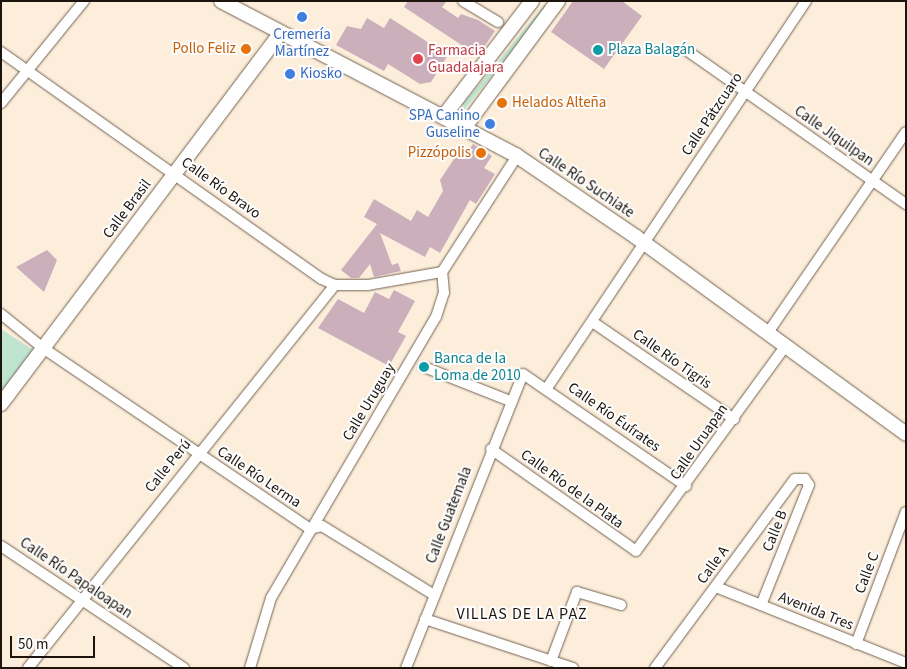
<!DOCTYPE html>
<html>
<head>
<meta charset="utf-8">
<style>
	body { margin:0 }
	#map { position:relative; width:907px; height:669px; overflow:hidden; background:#fdeedc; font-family:"Source Sans 3",sans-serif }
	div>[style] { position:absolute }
	.green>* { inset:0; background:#bfe4cf }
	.building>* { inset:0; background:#cbb0bc }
	.roads { filter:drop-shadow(0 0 1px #72624f) drop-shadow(0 0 1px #72624f) }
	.street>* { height:10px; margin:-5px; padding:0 5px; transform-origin:5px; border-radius:5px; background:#fff }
	.secondary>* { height:14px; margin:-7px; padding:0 7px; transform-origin:7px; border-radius:7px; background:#fff }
	.dots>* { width:14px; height:14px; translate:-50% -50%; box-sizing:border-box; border:2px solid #fdfdfd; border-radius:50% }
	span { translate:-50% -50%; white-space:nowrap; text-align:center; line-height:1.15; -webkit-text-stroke:4px #fdfdfd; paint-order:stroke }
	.shop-label { font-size:15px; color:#366cbe }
	.left { translate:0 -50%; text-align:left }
	.right { translate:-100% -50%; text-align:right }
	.food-label { font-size:15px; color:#c56008 }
	.health-label { font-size:15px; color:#be3a42 }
	.culture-label { font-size:15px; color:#0d838f }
	.street-label { font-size:15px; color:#1b150d }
	.neighbourhood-label { font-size:16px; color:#1b150d; letter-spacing:1px }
	.frame { position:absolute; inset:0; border:2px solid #1b150d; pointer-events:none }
	.scale { position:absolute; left:10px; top:636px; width:85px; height:22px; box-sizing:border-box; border:2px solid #1b150d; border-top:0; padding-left:6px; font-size:15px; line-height:18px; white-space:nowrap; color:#1b150d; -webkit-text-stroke:4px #fdfdfd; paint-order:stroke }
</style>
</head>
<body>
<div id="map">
	<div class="green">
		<div style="clip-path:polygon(545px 4px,546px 9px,464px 110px,463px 104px)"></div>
		<div style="clip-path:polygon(1px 329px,33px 350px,1px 392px)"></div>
	</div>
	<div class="building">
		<div style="clip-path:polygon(408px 1px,447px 1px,442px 7px,458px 18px,461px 14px,478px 20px,495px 31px,478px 56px,404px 7px)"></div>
		<div style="clip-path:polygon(573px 1px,622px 1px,642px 16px,604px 69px,551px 32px)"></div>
		<div style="clip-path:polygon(367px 18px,384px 28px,390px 18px,448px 55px,431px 82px,420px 84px,388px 64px,384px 71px,336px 45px,347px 26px,361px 29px)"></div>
		<div style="clip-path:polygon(473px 144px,492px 156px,484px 168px,495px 174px,476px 204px,470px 200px,440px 253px,430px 247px,425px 257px,380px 233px,392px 265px,398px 263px,401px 271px,374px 277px,370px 264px,359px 278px,351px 278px,341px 270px,377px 224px,364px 217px,374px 199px,411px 221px,417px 210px,428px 217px,443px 191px,440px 180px,462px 147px,468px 151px)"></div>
		<div style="clip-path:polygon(47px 250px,57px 260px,44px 292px,16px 267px)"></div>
		<div style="clip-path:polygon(394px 290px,415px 301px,398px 332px,406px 336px,389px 366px,318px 328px,338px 299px,364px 313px,375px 292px,389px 299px)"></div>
	</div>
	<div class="roads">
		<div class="street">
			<div style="left:463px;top:1px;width:41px;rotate:31deg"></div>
			<div style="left:686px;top:50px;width:269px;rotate:35deg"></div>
			<div style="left:1px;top:52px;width:393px;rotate:35.3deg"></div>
			<div style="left:322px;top:279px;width:14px;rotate:25deg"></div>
			<div style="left:335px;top:285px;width:33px"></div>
			<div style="left:368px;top:285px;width:75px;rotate:-10deg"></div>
			<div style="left:1px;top:103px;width:132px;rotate:-50.9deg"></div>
			<div style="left:1px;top:314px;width:54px;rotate:39deg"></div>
			<div style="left:43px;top:348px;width:323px;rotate:34.1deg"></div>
			<div style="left:310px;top:529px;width:12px;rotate:-14deg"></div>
			<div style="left:322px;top:526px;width:132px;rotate:31.6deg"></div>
			<div style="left:594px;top:323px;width:170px;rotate:34.4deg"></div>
			<div style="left:767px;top:334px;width:245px;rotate:-55.5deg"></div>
			<div style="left:424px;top:367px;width:92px;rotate:21.6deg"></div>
			<div style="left:547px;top:388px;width:466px;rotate:-56.2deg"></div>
			<div style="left:491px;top:449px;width:177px;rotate:35.1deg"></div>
			<div style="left:636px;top:551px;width:253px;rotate:-53.9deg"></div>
			<div style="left:1px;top:546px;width:220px;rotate:33.7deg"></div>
			<div style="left:716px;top:587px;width:205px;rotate:21.8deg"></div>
			<div style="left:425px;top:619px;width:156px;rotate:18.3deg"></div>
			<div style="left:856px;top:644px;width:141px;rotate:-69.3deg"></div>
			<div style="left:551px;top:661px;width:74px;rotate:-69.4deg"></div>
			<div style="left:577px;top:592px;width:46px;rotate:16.5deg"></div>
			<div style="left:28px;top:668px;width:491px;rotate:-51.3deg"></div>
			<div style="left:250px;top:668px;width:73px;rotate:-73.3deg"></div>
			<div style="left:271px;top:598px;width:326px;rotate:-59.6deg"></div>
			<div style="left:436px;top:317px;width:25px;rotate:-72deg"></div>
			<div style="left:444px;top:293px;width:21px;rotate:-95deg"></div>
			<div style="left:442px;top:272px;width:138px;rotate:-57.1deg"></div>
			<div style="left:406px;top:668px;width:316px;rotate:-68.3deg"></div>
			<div style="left:523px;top:374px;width:198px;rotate:34.5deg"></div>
			<div style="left:655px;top:668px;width:235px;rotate:-53.5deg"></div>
			<div style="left:795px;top:479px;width:10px"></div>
			<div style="left:805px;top:479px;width:7px;rotate:56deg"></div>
			<div style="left:809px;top:485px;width:129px;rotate:111.8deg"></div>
		</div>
		<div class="secondary">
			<div style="left:221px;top:1px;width:334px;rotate:27.6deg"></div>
			<div style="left:517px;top:156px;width:144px;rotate:34.2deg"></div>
			<div style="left:636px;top:237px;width:334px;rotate:36.1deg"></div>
			<div style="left:443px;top:117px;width:146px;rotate:-52.5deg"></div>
			<div style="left:464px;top:128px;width:158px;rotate:-53.5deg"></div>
			<div style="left:1px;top:404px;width:463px;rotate:-53deg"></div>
		</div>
	</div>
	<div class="dots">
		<div style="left:302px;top:17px;background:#3f7fe0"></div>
		<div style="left:246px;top:49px;background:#e8710a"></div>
		<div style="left:598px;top:50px;background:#0f9aa8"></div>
		<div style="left:418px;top:59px;background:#e0444e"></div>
		<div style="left:290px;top:74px;background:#3f7fe0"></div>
		<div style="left:502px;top:103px;background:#e8710a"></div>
		<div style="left:490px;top:124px;background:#3f7fe0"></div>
		<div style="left:481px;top:153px;background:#e8710a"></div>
		<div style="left:424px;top:367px;background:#0f9aa8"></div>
	</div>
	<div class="shop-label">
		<span style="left:302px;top:43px">Cremería<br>Martínez</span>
		<span class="left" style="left:300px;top:74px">Kiosko</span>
		<span class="right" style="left:480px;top:124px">SPA Canino<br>Guseline</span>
	</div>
	<div class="food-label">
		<span class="right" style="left:236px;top:49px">Pollo Feliz</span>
		<span class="left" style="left:512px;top:103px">Helados Alteña</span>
		<span class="right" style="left:471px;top:153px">Pizzópolis</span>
	</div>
	<div class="health-label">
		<span class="left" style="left:428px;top:59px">Farmacia<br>Guadalajara</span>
	</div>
	<div class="culture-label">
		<span class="left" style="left:608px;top:50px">Plaza Balagán</span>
		<span class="left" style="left:434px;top:367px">Banca de la<br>Loma de 2010</span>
	</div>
	<div class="street-label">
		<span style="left:712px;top:114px;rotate:-56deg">Calle Pátzcuaro</span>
		<span style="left:834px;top:136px;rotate:35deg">Calle Jiquilpan</span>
		<span style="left:586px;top:183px;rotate:34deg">Calle Río Suchiate</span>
		<span style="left:221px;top:188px;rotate:36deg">Calle Río Bravo</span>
		<span style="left:127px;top:209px;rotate:-53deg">Calle Brasil</span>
		<span style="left:672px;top:359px;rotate:35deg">Calle Río Tigris</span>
		<span style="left:369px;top:402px;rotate:-59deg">Calle Uruguay</span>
		<span style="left:614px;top:417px;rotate:35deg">Calle Río Éufrates</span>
		<span style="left:699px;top:442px;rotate:-55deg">Calle Uruapan</span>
		<span style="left:168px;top:466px;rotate:-51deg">Calle Perú</span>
		<span style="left:259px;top:477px;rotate:34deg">Calle Río Lerma</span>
		<span style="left:572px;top:489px;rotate:36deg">Calle Río de la Plata</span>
		<span style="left:449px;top:515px;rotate:-69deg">Calle Guatemala</span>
		<span style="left:775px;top:531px;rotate:-68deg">Calle B</span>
		<span style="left:713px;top:565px;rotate:-54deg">Calle A</span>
		<span style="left:867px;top:573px;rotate:-69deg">Calle C</span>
		<span style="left:76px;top:578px;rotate:34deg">Calle Río Papaloapan</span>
		<span style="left:816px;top:611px;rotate:22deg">Avenida Tres</span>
	</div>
	<div class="neighbourhood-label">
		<span style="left:522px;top:614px">VILLAS DE LA PAZ</span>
	</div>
	<div class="frame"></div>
	<div class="scale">50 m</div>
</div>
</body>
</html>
